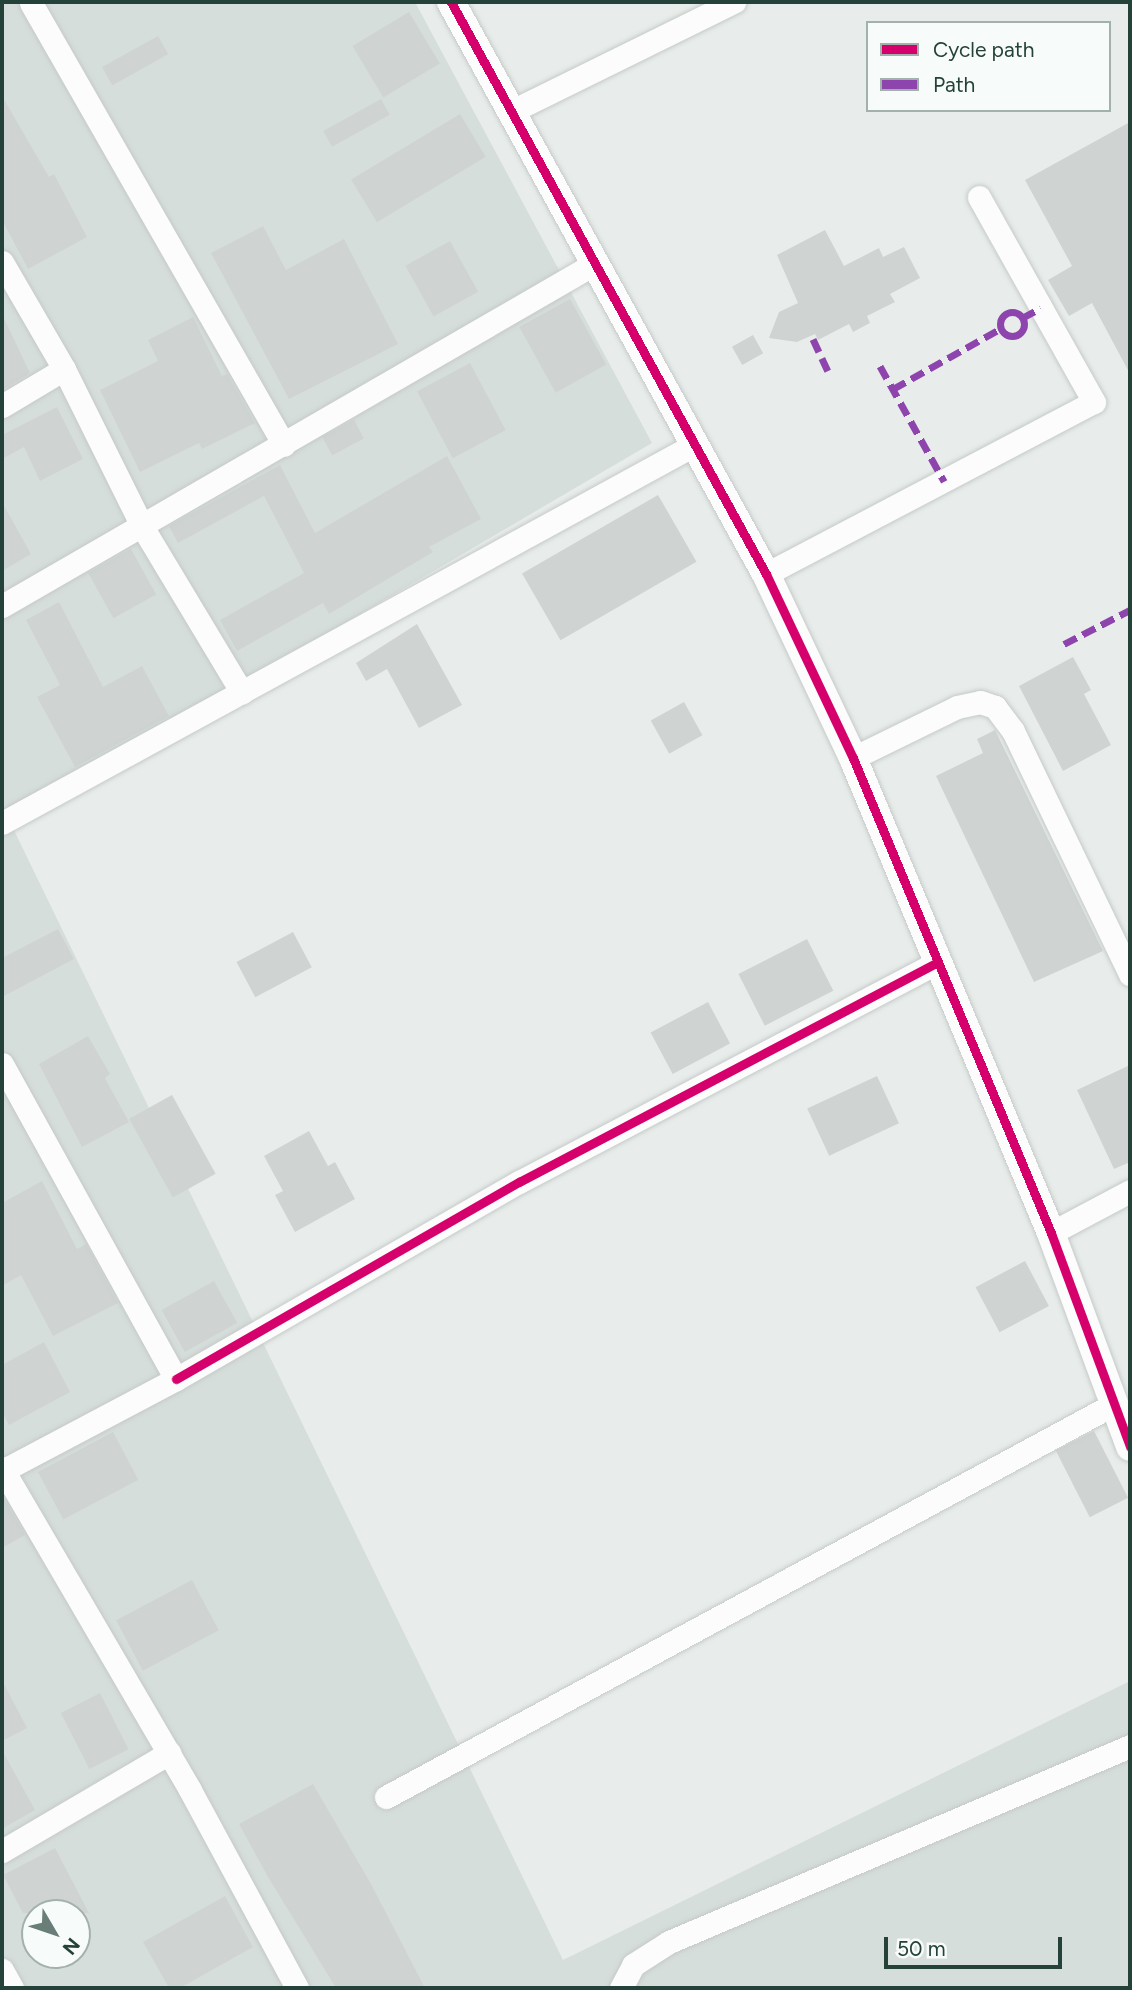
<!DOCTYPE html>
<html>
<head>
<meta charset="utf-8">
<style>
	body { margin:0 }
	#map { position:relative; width:1132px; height:1990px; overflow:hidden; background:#e8edeb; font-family:Figtree,sans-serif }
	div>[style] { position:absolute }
	.built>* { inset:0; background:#d6dedb }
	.building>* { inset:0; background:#cfd4d2; transform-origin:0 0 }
	.roads { filter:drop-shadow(0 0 2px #c5cac8) drop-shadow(0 0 2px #c5cac8) }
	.minor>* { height:23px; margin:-11.5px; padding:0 11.5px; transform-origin:11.5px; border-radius:11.5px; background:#fcfcfc }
	.tertiary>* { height:28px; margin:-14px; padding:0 14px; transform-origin:14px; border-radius:14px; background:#fcfcfc }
	.quiet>* { height:7px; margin-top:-3.5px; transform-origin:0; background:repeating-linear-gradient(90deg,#8e44ad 0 14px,transparent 0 21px) }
	.quiet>.ring { margin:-3.5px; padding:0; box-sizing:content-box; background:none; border:7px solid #8e44ad; border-radius:50% }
	.cycleway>* { height:9px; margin:-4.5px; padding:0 4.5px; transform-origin:4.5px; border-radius:4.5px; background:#d6006c }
	span { translate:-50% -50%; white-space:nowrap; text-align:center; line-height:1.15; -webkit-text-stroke:6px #f7fbf9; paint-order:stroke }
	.frame { position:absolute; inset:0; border:4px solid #24423a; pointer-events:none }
	.legend { position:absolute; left:866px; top:21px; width:245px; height:91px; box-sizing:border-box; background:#f7fbf9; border:2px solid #a3b1ad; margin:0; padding:9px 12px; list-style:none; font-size:21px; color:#24423a }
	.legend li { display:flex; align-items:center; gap:14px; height:35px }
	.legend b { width:35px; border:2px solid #a3b1ad }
	.north { position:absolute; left:21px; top:1899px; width:70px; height:70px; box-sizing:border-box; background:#f7fbf9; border:2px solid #a3b1ad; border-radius:50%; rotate:129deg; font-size:19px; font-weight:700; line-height:28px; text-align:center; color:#24423a }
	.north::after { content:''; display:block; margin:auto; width:24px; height:32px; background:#697e78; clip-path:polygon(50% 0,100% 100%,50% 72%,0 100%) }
	.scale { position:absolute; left:884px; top:1937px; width:178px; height:32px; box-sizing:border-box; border:4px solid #24423a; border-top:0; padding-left:9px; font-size:21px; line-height:24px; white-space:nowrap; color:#24423a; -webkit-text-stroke:5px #f7fbf9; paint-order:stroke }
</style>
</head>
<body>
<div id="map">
	<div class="built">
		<div style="clip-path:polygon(evenodd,2px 2px,415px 2px,652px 443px,9px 820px,563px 1960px,1130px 1681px,1130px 1988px,2px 1988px,2px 2px,35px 1913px,77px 1913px,77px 1955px,35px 1955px,35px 1913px)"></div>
	</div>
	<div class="building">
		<div style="left:409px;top:12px;width:60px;height:66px;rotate:59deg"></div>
		<div style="left:158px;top:36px;width:21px;height:64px;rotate:61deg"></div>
		<div style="clip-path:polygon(2px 96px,49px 177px,54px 174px,87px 237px,28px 269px,2px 220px)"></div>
		<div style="left:381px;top:99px;width:18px;height:66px;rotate:61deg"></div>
		<div style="left:460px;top:114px;width:50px;height:127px;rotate:59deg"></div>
		<div style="clip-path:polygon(1130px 122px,1130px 374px,1092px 303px,1069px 316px,1048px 280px,1072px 266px,1025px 180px)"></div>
		<div style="clip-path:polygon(263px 226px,286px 270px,344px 239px,398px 344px,289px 399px,211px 253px)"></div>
		<div style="clip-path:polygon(825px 230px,844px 266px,879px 248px,883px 257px,904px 247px,920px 278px,890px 294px,895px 302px,867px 316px,870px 323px,853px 332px,849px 324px,818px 340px,815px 334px,797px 342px,769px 338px,779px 312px,798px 303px,777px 255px)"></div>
		<div style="left:450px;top:241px;width:58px;height:51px;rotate:61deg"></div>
		<div style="left:570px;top:299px;width:75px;height:58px;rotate:61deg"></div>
		<div style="clip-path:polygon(2px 314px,30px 373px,2px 390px)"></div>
		<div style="clip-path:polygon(193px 317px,222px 376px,227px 374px,255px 423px,202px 449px,199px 443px,140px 472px,100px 390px,158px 361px,148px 340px)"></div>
		<div style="left:753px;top:335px;width:21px;height:24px;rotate:61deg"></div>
		<div style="left:470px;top:363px;width:76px;height:60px;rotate:62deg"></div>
		<div style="clip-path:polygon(57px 407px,83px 459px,40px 481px,24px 447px,2px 459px,2px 435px)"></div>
		<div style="left:354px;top:420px;width:21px;height:36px;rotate:62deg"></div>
		<div style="clip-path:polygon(447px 456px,481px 519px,429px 547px,433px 552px,329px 614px,323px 603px,237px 651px,220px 620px,304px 573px,264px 496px,178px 543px,169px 526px,280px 465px,315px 533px)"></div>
		<div style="left:658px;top:495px;width:77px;height:157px;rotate:60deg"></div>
		<div style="clip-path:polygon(2px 502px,31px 554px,2px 571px)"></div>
		<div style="left:131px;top:549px;width:52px;height:49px;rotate:61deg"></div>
		<div style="clip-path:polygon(59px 602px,103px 687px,142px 666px,169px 716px,75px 767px,37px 697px,60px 685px,26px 620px)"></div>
		<div style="clip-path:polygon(417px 624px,462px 705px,419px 728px,387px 669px,366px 681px,356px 663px)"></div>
		<div style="clip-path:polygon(1073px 657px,1091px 690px,1084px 694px,1111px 745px,1063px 771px,1019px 686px)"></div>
		<div style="left:684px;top:702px;width:38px;height:38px;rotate:61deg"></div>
		<div style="clip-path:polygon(995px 730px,1103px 951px,1034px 982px,936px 776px,983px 753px,977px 739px)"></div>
		<div style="clip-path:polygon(58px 929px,74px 959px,2px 997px,2px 958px)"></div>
		<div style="left:293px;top:932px;width:40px;height:64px;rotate:62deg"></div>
		<div style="left:807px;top:939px;width:58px;height:77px;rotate:63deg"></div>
		<div style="left:708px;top:1002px;width:47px;height:65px;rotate:62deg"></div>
		<div style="clip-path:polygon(88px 1036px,110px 1074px,105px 1078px,129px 1122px,82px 1147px,39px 1064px)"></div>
		<div style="clip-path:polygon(1130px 1065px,1130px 1162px,1114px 1169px,1077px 1090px)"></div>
		<div style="left:877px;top:1076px;width:52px;height:77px;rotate:65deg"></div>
		<div style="left:172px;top:1095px;width:90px;height:49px;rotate:61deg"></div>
		<div style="clip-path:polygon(309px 1131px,328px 1166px,335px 1162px,355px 1199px,295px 1232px,275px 1195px,283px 1191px,264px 1156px)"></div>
		<div style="clip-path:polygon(42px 1181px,77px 1249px,86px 1244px,118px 1303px,53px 1336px,21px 1275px,2px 1286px,2px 1203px)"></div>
		<div style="left:1025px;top:1261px;width:51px;height:56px;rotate:62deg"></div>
		<div style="left:214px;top:1281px;width:48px;height:60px;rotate:61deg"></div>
		<div style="clip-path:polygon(44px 1342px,70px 1392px,9px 1425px,2px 1412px,2px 1365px)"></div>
		<div style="left:1094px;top:1431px;width:75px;height:43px;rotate:63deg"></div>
		<div style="left:113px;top:1432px;width:54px;height:85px;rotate:62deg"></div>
		<div style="clip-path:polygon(2px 1495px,25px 1535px,2px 1548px)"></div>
		<div style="left:192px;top:1580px;width:57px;height:86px;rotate:62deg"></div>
		<div style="clip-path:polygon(2px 1680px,27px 1728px,2px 1741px)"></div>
		<div style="left:100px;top:1693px;width:63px;height:44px;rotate:63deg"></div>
		<div style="clip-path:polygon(2px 1750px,35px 1810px,2px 1829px)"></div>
		<div style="clip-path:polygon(313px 1784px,371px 1884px,425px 1988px,336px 1988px,268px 1877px,239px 1824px)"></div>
		<div style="clip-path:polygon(55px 1848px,89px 1913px,23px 1913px,3px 1875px)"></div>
		<div style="clip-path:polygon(225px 1896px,253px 1947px,180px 1988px,169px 1988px,143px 1942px)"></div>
	</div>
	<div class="roads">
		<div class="minor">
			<div style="left:31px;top:3px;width:509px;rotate:60.21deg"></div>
			<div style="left:510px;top:112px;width:250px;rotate:-26.2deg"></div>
			<div style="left:2px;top:262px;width:124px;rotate:59.9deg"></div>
			<div style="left:64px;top:369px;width:178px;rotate:63.6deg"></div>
			<div style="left:143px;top:528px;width:192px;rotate:59deg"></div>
			<div style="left:2px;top:406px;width:72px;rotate:-30.8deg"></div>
			<div style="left:766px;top:574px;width:370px;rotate:-27.7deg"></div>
			<div style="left:1094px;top:402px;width:235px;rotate:-119.3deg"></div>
			<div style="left:2px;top:606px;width:684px;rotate:-30.02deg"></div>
			<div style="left:853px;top:758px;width:116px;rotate:-26.1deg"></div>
			<div style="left:957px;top:707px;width:24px;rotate:-12deg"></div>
			<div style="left:980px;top:702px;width:16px;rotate:18deg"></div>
			<div style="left:995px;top:707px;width:30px;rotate:53deg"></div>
			<div style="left:1013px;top:731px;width:270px;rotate:64.3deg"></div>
			<div style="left:2px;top:823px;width:789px;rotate:-28.65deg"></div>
			<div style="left:2px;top:1064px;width:360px;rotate:61.1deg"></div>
			<div style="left:176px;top:1379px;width:197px;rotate:152.1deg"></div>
			<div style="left:1051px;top:1233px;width:89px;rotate:-28deg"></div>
			<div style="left:176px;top:1379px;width:396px;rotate:-29.9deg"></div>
			<div style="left:519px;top:1182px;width:472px;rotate:-27.7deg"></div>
			<div style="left:2px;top:1468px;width:373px;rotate:59.7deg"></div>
			<div style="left:190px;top:1790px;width:225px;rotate:61.6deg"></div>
			<div style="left:386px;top:1797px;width:827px;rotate:-28.36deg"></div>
			<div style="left:2px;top:1851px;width:194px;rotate:-30.4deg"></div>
			<div style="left:2px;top:1970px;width:21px;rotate:61deg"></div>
			<div style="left:621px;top:1988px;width:26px;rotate:-62deg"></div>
			<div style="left:633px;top:1965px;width:43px;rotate:-32.6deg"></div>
			<div style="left:669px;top:1942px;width:501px;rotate:-23.03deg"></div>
		</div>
		<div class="tertiary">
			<div style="left:451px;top:2px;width:653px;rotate:61.16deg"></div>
			<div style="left:766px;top:574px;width:204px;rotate:64.7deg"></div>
			<div style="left:853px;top:758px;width:515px;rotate:67.37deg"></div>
			<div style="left:1051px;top:1233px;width:228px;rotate:69.7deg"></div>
		</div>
	</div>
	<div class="quiet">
		<div class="ring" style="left:1000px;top:312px;width:17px;height:17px"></div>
		<div style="left:1022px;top:318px;width:21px;rotate:-28deg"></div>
		<div style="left:813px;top:339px;width:38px;rotate:65deg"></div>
		<div style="left:880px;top:366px;width:132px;rotate:60.9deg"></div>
		<div style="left:893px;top:389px;width:123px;rotate:-29.3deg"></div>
		<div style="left:1064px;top:644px;width:74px;rotate:-27.3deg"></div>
	</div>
	<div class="cycleway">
		<div style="left:451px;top:2px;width:653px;rotate:61.16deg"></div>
		<div style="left:766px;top:574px;width:204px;rotate:64.7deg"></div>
		<div style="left:853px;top:758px;width:515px;rotate:67.37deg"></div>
		<div style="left:1051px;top:1233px;width:228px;rotate:69.7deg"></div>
		<div style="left:176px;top:1379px;width:396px;rotate:-29.9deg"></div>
		<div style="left:519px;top:1182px;width:472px;rotate:-27.7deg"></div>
	</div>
	<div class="frame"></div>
	<ul class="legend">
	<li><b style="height:9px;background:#d6006c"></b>Cycle path</li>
	<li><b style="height:9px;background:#8e44ad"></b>Path</li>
	</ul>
	<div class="north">N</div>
	<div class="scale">50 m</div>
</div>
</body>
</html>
